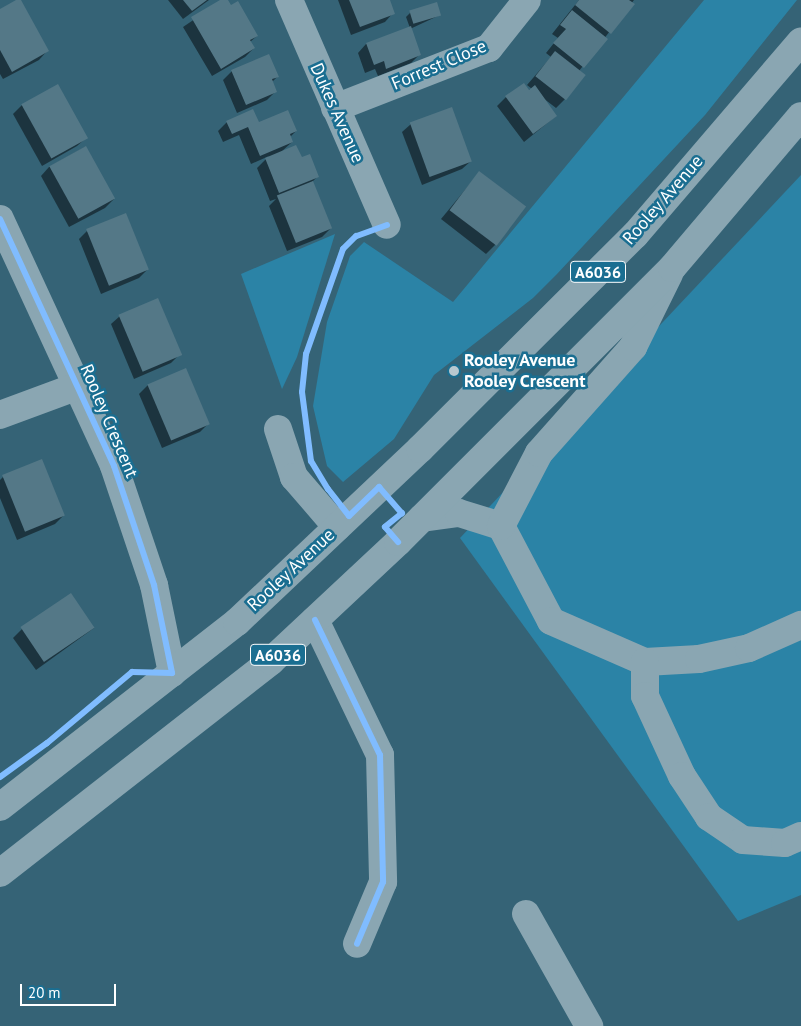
<!DOCTYPE html>
<html>
<head>
<meta charset="utf-8">
<style>
	body { margin:0 }
	#map { position:relative; width:801px; height:1026px; overflow:hidden; background:#356376; font-family:"PT Sans",sans-serif }
	div>[style] { position:absolute }
	.green>* { inset:0; background:#2b83a6 }
	.shadow>* { inset:0; background:#0007 }
	.building>* { inset:0; background:#547887; transform-origin:0 0 }
	.minor>* { height:28px; margin:-14px; padding:0 14px; transform-origin:14px; border-radius:14px; background:#8aa6b2 }
	.highway>* { height:28px; margin:-14px; padding:0 14px; transform-origin:14px; border-radius:14px; background:#8aa6b2 }
	.cycleway>* { height:6px; margin:-3px; padding:0 3px; transform-origin:3px; border-radius:3px; background:#80bcff }
	.dots>* { width:14px; height:14px; translate:-50% -50%; box-sizing:border-box; border:2px solid #1a6e91; border-radius:50% }
	span { translate:-50% -50%; white-space:nowrap; text-align:center; line-height:1.15; -webkit-text-stroke:5px #1a6e91; paint-order:stroke }
	.shield-label span { padding:1px 4px; background:#1a6e91; border:1px solid; border-radius:4px; -webkit-text-stroke-width:0 }
	.shield-label { font-size:16px; color:#fff; font-weight:700 }
	.street-label { font-size:18px; color:#fff }
	.poi-label { font-size:18px; color:#fff; font-weight:700 }
	.left { translate:0 -50%; text-align:left }
	.scale { position:absolute; left:20px; top:984px; width:96px; height:22px; box-sizing:border-box; border:2px solid #fff; border-top:0; padding-left:6px; font-size:15px; line-height:18px; white-space:nowrap; color:#fff; -webkit-text-stroke:4px #1a6e91; paint-order:stroke }
</style>
</head>
<body>
<div id="map">
	<div class="green">
		<div style="clip-path:polygon(704px 0,797px 0,705px 115px,557px 274px,533px 298px,434px 375px,394px 439px,343px 482px,327px 466px,313px 406px,327px 322px,350px 256px,364px 242px,453px 302px)"></div>
		<div style="clip-path:polygon(801px 175px,801px 895px,738px 921px,460px 538px)"></div>
		<div style="clip-path:polygon(335px 234px,297px 357px,282px 389px,241px 274px)"></div>
	</div>
	<div class="shadow">
		<div style="clip-path:polygon(20px 0,47px 51px,39px 60px,3px 79px,0 74px,0 10px)"></div>
		<div style="clip-path:polygon(168px 0,209px 0,183px 19px)"></div>
		<div style="clip-path:polygon(223px 0,257px 36px,250px 42px,254px 48px,245px 57px,212px 76px,183px 27px)"></div>
		<div style="clip-path:polygon(338px 0,388px 0,393px 13px,385px 22px,351px 35px)"></div>
		<div style="clip-path:polygon(579px 0,634px 0,579px 71px,584px 75px,565px 99px,556px 108px,543px 98px,556px 116px,524px 142px,497px 106px,506px 97px,532px 89px,527px 85px,551px 57px,546px 53px,558px 38px,552px 34px)"></div>
		<div style="clip-path:polygon(410px 13px,440px 15px,410px 29px,420px 54px,411px 63px,378px 76px,375px 69px,365px 73px,358px 53px,366px 44px,410px 28px,406px 17px)"></div>
		<div style="clip-path:polygon(232px 71px,278px 76px,272px 82px,275px 92px,267px 100px,237px 113px,223px 80px)"></div>
		<div style="clip-path:polygon(22px 105px,86px 138px,77px 146px,42px 166px,13px 114px)"></div>
		<div style="clip-path:polygon(227px 122px,296px 131px,290px 137px,292px 142px,280px 153px,301px 159px,317px 177px,312px 182px,331px 228px,322px 237px,287px 251px,269px 206px,276px 199px,270px 201px,257px 168px,269px 156px,251px 164px,239px 135px,223px 142px,218px 131px)"></div>
		<div style="clip-path:polygon(411px 124px,471px 161px,462px 169px,422px 185px,402px 132px)"></div>
		<div style="clip-path:polygon(85px 147px,114px 199px,105px 208px,69px 227px,41px 176px,49px 167px)"></div>
		<div style="clip-path:polygon(479px 173px,495px 245px,486px 254px,441px 219px)"></div>
		<div style="clip-path:polygon(87px 231px,148px 269px,139px 278px,101px 294px,79px 239px)"></div>
		<div style="clip-path:polygon(120px 316px,180px 354px,171px 363px,134px 379px,111px 324px)"></div>
		<div style="clip-path:polygon(148px 385px,208px 424px,200px 432px,162px 448px,139px 394px)"></div>
		<div style="clip-path:polygon(3px 477px,64px 515px,55px 524px,17px 540px,0 498px,0 480px)"></div>
		<div style="clip-path:polygon(94px 628px,36px 670px,13px 638px,22px 629px)"></div>
	</div>
	<div class="building">
		<div style="clip-path:polygon(16px 0,21px 0,49px 51px,12px 72px,0 50px,0 9px)"></div>
		<div style="clip-path:polygon(183px 0,207px 0,192px 11px)"></div>
		<div style="clip-path:polygon(220px 0,228px 0,231px 5px,238px 1px,258px 36px,250px 40px,255px 48px,221px 69px,191px 17px)"></div>
		<div style="clip-path:polygon(349px 0,390px 0,395px 14px,360px 27px)"></div>
		<div style="clip-path:polygon(579px 0,629px 0,635px 4px,611px 34px,575px 5px)"></div>
		<div style="left:437px;top:2px;width:14px;height:29px;rotate:73deg"></div>
		<div style="clip-path:polygon(572px 10px,608px 39px,584px 68px,553px 43px,566px 29px,560px 25px)"></div>
		<div style="clip-path:polygon(411px 26px,421px 55px,386px 69px,384px 61px,374px 65px,366px 43px)"></div>
		<div style="left:555px;top:51px;width:39px;height:32px;rotate:38deg"></div>
		<div style="clip-path:polygon(269px 54px,279px 77px,272px 79px,277px 92px,246px 105px,231px 70px)"></div>
		<div style="clip-path:polygon(524px 83px,529px 90px,535px 85px,557px 116px,533px 134px,505px 96px)"></div>
		<div style="left:58px;top:84px;width:62px;height:42px;rotate:61deg"></div>
		<div style="left:452px;top:107px;width:58px;height:45px;rotate:70deg"></div>
		<div style="clip-path:polygon(253px 109px,259px 122px,288px 110px,297px 131px,290px 134px,293px 142px,260px 156px,248px 127px,232px 134px,226px 121px)"></div>
		<div style="clip-path:polygon(296px 145px,302px 157px,310px 154px,319px 177px,279px 193px,265px 158px)"></div>
		<div style="left:86px;top:146px;width:60px;height:42px;rotate:61deg"></div>
		<div style="left:479px;top:171px;width:59px;height:49px;rotate:37deg"></div>
		<div style="left:313px;top:181px;width:51px;height:39px;rotate:68deg"></div>
		<div style="left:126px;top:213px;width:61px;height:43px;rotate:68deg"></div>
		<div style="left:158px;top:298px;width:62px;height:43px;rotate:67deg"></div>
		<div style="left:186px;top:368px;width:61px;height:42px;rotate:67deg"></div>
		<div style="left:42px;top:459px;width:61px;height:43px;rotate:68deg"></div>
		<div style="left:71px;top:593px;width:42px;height:61px;rotate:56deg"></div>
	</div>
	<div class="minor">
		<div style="left:289px;top:0;width:245px;rotate:66.5deg"></div>
		<div style="left:335px;top:108px;width:165px;rotate:-21.3deg"></div>
		<div style="left:489px;top:48px;width:61px;rotate:-51.6deg"></div>
		<div style="left:0;top:219px;width:272px;rotate:65.2deg"></div>
		<div style="left:114px;top:466px;width:126px;rotate:71.4deg"></div>
		<div style="left:154px;top:585px;width:90px;rotate:78.4deg"></div>
		<div style="left:0;top:415px;width:83px;rotate:-20.4deg"></div>
		<div style="left:278px;top:429px;width:51px;rotate:71.6deg"></div>
		<div style="left:294px;top:477px;width:66px;rotate:49.3deg"></div>
		<div style="left:422px;top:518px;width:37px;rotate:-8deg"></div>
		<div style="left:459px;top:513px;width:44px;rotate:17.2deg"></div>
		<div style="left:501px;top:526px;width:107px;rotate:62.2deg"></div>
		<div style="left:551px;top:621px;width:103px;rotate:23.6deg"></div>
		<div style="left:645px;top:662px;width:54px;rotate:-3.2deg"></div>
		<div style="left:699px;top:659px;width:51px;rotate:-12.4deg"></div>
		<div style="left:749px;top:648px;width:57px;rotate:-23.9deg"></div>
		<div style="left:501px;top:526px;width:82px;rotate:-62.5deg"></div>
		<div style="left:539px;top:453px;width:142px;rotate:-48.4deg"></div>
		<div style="left:633px;top:347px;width:81px;rotate:-63.7deg"></div>
		<div style="left:315px;top:620px;width:150px;rotate:64.3deg"></div>
		<div style="left:380px;top:755px;width:127px;rotate:88.6deg"></div>
		<div style="left:383px;top:882px;width:67px;rotate:112.8deg"></div>
		<div style="left:645px;top:662px;width:34px;rotate:90deg"></div>
		<div style="left:645px;top:696px;width:88px;rotate:65.2deg"></div>
		<div style="left:682px;top:776px;width:49px;rotate:56.6deg"></div>
		<div style="left:709px;top:817px;width:41px;rotate:34.1deg"></div>
		<div style="left:743px;top:840px;width:42px;rotate:4.1deg"></div>
		<div style="left:785px;top:843px;width:17px;rotate:-24deg"></div>
		<div style="left:526px;top:914px;width:129px;rotate:60.6deg"></div>
	</div>
	<div class="highway">
		<div style="left:0;top:807px;width:301px;rotate:-38deg"></div>
		<div style="left:237px;top:622px;width:252px;rotate:-43.4deg"></div>
		<div style="left:420px;top:449px;width:303px;rotate:-44.9deg"></div>
		<div style="left:635px;top:235px;width:255px;rotate:-49.4deg"></div>
		<div style="left:0;top:873px;width:344px;rotate:-38deg"></div>
		<div style="left:271px;top:661px;width:174px;rotate:-43.1deg"></div>
		<div style="left:398px;top:542px;width:387px;rotate:-45deg"></div>
		<div style="left:672px;top:268px;width:199px;rotate:-49.7deg"></div>
	</div>
	<div class="cycleway">
		<div style="left:0;top:219px;width:272px;rotate:65.2deg"></div>
		<div style="left:114px;top:466px;width:126px;rotate:71.4deg"></div>
		<div style="left:154px;top:585px;width:90px;rotate:78.4deg"></div>
		<div style="left:172px;top:673px;width:40px;rotate:-178.6deg"></div>
		<div style="left:132px;top:672px;width:111px;rotate:140.1deg"></div>
		<div style="left:47px;top:743px;width:58px;rotate:144.1deg"></div>
		<div style="left:387px;top:225px;width:33px;rotate:160deg"></div>
		<div style="left:356px;top:236px;width:18px;rotate:135deg"></div>
		<div style="left:343px;top:249px;width:111px;rotate:109.4deg"></div>
		<div style="left:306px;top:354px;width:38px;rotate:96deg"></div>
		<div style="left:302px;top:392px;width:70px;rotate:82.6deg"></div>
		<div style="left:311px;top:461px;width:33px;rotate:59deg"></div>
		<div style="left:328px;top:489px;width:34px;rotate:52deg"></div>
		<div style="left:349px;top:516px;width:42px;rotate:-44deg"></div>
		<div style="left:379px;top:487px;width:35px;rotate:49deg"></div>
		<div style="left:402px;top:513px;width:22px;rotate:141deg"></div>
		<div style="left:385px;top:527px;width:20px;rotate:49deg"></div>
		<div style="left:315px;top:620px;width:150px;rotate:64.3deg"></div>
		<div style="left:380px;top:755px;width:127px;rotate:88.6deg"></div>
		<div style="left:383px;top:882px;width:67px;rotate:112.8deg"></div>
	</div>
	<div class="dots">
		<div style="left:454px;top:371px;background:#b8c8cf"></div>
	</div>
	<div class="shield-label">
		<span style="left:598px;top:272px">A6036</span>
		<span style="left:278px;top:655px">A6036</span>
	</div>
	<div class="street-label">
		<span style="left:439px;top:65px;rotate:-23deg">Forrest Close</span>
		<span style="left:337px;top:113px;rotate:66deg">Dukes Avenue</span>
		<span style="left:663px;top:200px;rotate:-49deg">Rooley Avenue</span>
		<span style="left:109px;top:421px;rotate:67deg">Rooley Crescent</span>
		<span style="left:291px;top:570px;rotate:-43deg">Rooley Avenue</span>
	</div>
	<div class="poi-label">
		<span class="left" style="left:464px;top:371px">Rooley Avenue<br>Rooley Crescent</span>
	</div>
	<div class="scale">20 m</div>
</div>
</body>
</html>
